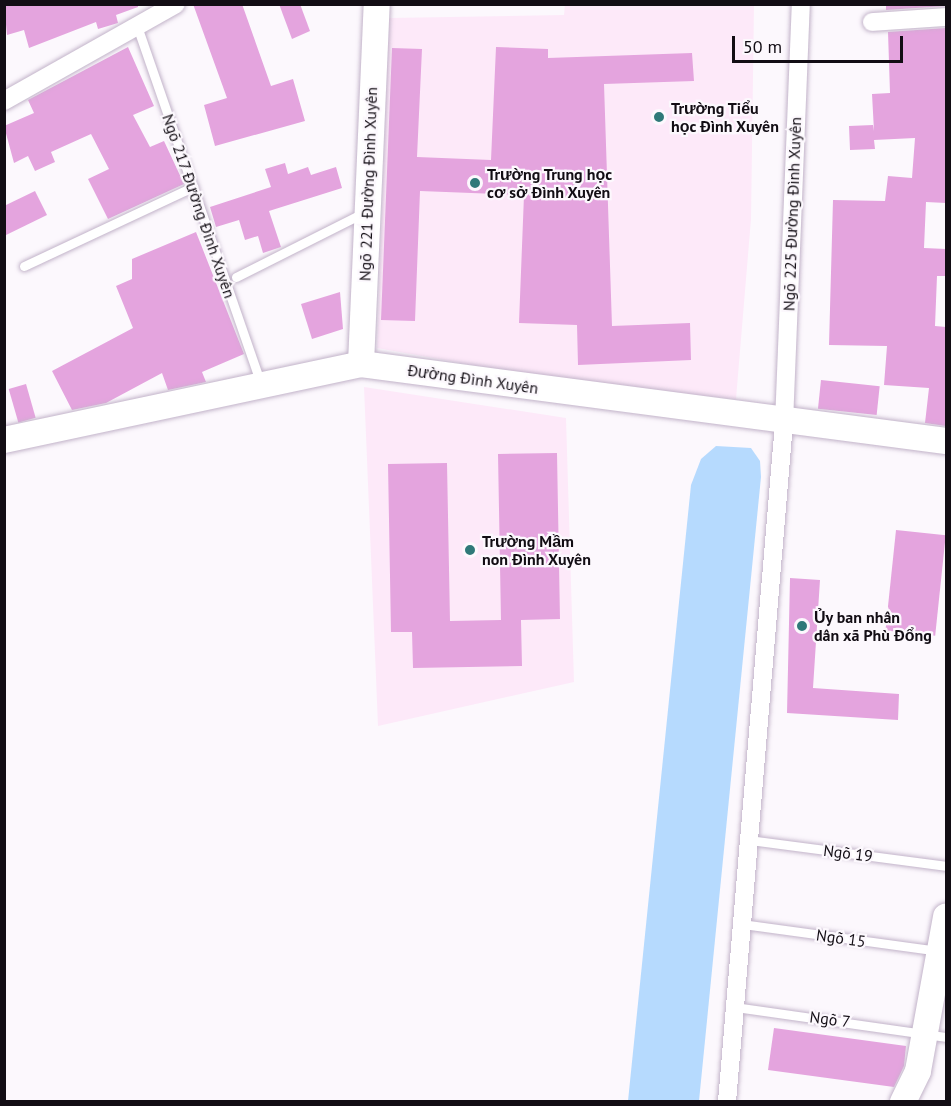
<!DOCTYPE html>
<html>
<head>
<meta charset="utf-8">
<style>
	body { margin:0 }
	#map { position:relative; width:951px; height:1106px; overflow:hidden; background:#fcf8fd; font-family:"PT Sans",sans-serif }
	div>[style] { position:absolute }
	.education>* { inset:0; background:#fde9f9 }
	.water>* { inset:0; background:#b6dafe }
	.building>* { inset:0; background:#e4a4de; transform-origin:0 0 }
	.roads { filter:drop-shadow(0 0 2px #c2b3c9) drop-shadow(0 0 2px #c2b3c9) }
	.lane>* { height:9px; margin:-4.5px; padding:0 4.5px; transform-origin:4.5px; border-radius:4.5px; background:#fff }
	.street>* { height:18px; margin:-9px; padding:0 9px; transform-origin:9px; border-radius:9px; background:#fff }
	.secondary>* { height:26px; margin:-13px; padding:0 13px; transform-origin:13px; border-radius:13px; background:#fff }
	.dots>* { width:16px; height:16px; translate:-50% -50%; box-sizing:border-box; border:3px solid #fcf8fd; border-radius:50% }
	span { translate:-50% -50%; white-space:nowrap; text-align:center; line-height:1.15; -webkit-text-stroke:4.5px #fcf8fd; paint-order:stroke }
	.poi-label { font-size:16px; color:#120d14; font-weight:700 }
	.left { translate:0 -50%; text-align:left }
	.street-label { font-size:16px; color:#120d14 }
	.frame { position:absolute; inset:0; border:6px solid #120d14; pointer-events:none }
	.scale { position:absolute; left:732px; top:36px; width:171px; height:27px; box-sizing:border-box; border:3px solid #120d14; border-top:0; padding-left:8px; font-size:18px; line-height:21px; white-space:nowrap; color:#120d14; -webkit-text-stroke:4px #fcf8fd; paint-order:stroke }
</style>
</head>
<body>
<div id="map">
	<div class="education">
		<div style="clip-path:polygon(565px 4px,754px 5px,751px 219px,736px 399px,572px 383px,377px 348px,389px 18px,564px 15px)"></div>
		<div style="clip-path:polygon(364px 387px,566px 418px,574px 682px,378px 726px)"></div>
	</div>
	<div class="water">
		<div style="clip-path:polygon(716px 446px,751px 448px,760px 461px,761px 477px,699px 1101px,628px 1101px,691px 485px,701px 459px)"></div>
	</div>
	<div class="building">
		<div style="clip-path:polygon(4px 4px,138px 4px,138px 7px,116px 15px,118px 23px,98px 29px,96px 22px,29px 48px,24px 30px,7px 35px)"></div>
		<div style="clip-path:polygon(193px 4px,242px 4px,271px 86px,293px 79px,305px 121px,215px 146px,204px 105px,227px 98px)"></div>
		<div style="clip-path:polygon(279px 4px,300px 4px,310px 31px,292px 39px)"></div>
		<div style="clip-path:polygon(886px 4px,946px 4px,946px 6px,886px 10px)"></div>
		<div style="clip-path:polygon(946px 28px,946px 203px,926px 202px,924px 248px,946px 249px,946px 276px,937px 276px,935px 326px,946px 327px,946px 426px,925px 423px,929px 388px,884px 385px,887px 346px,829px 345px,833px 200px,885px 201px,888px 176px,912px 178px,915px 138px,874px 140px,875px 149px,850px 150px,849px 126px,873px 125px,874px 131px,872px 94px,890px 93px,888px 32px)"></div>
		<div style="clip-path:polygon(128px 47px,154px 106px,133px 115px,150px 147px,164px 141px,184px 184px,108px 219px,88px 179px,109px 169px,91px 134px,51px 152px,55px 162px,35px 171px,28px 156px,14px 163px,4px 126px,34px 113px,28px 100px)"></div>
		<div style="clip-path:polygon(496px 47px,548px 49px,548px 58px,692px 53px,694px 81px,604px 84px,612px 326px,690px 323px,691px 360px,578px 365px,577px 325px,519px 323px,524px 195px,420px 191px,415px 321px,381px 320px,392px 48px,422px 49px,417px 157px,491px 160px)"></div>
		<div style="clip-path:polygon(285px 163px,288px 174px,308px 167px,311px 175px,336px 167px,342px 188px,269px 211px,281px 247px,263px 253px,258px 236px,245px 240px,239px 220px,216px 227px,210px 207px,271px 187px,265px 169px)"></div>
		<div style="clip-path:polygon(35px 191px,47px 215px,4px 236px,4px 206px)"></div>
		<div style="clip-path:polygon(196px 232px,244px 354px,202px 372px,206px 382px,168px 390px,162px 373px,106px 403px,72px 410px,52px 371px,133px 328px,116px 286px,132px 279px,132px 259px)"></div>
		<div style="clip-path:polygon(340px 292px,343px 329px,312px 339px,301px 304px)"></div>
		<div style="left:821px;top:380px;width:59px;height:29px;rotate:6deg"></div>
		<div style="left:26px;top:384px;width:35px;height:18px;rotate:74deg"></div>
		<div style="clip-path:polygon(557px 453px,560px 619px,521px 620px,522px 666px,413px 668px,412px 632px,391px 632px,388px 464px,447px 463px,450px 621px,501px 620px,498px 454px)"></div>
		<div style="left:896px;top:530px;width:50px;height:101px;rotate:6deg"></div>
		<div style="clip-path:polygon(790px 578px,820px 580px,813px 688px,899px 694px,898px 720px,787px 713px)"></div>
		<div style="clip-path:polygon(774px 1028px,906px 1046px,904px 1066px,894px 1087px,768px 1070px)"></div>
	</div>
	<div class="roads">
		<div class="lane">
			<div style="left:137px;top:26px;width:379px;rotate:70.9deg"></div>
			<div style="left:24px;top:266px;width:187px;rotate:-25.1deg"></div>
			<div style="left:236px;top:277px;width:144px;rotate:-26.7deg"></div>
			<div style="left:749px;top:840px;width:199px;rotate:7.5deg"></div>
			<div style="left:742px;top:924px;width:199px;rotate:7.8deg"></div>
			<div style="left:735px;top:1007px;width:213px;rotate:8.1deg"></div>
		</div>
		<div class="street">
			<div style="left:872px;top:22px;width:74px;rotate:-3.9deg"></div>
			<div style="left:4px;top:101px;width:197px;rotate:-29.4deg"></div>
			<div style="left:727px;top:1102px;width:681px;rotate:-85.2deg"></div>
			<div style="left:784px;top:423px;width:419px;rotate:-87.7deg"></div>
		</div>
		<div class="secondary">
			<div style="left:361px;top:364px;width:360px;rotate:-87.5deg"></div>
			<div style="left:4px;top:440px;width:365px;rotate:-12deg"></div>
			<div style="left:361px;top:364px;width:590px;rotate:7.5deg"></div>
			<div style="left:903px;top:1102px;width:34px;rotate:-64deg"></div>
			<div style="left:918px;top:1071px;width:157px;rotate:-79.7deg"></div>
		</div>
	</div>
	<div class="dots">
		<div style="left:659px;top:117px;background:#2f7979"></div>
		<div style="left:475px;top:183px;background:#2f7979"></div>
		<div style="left:470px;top:550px;background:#2f7979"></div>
		<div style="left:802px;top:626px;background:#2f7979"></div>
	</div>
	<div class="poi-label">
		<span class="left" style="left:671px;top:117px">Trường Tiểu<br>học Đình Xuyên</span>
		<span class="left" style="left:487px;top:183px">Trường Trung học<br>cơ sở Đình Xuyên</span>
		<span class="left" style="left:482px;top:550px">Trường Mầm<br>non Đình Xuyên</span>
		<span class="left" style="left:814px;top:626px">Ủy ban nhân<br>dân xã Phù Đổng</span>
	</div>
	<div class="street-label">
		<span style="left:368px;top:184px;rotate:-88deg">Ngõ 221 Đường Đình Xuyên</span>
		<span style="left:199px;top:206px;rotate:71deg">Ngõ 217 Đường Đình Xuyên</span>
		<span style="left:792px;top:214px;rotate:-88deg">Ngõ 225 Đường Đình Xuyên</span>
		<span style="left:473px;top:379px;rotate:8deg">Đường Đình Xuyên</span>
		<span style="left:848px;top:853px;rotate:7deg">Ngõ 19</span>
		<span style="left:841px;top:938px;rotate:8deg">Ngõ 15</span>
		<span style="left:830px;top:1019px;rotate:7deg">Ngõ 7</span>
	</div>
	<div class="frame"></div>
	<div class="scale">50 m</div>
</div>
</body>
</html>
